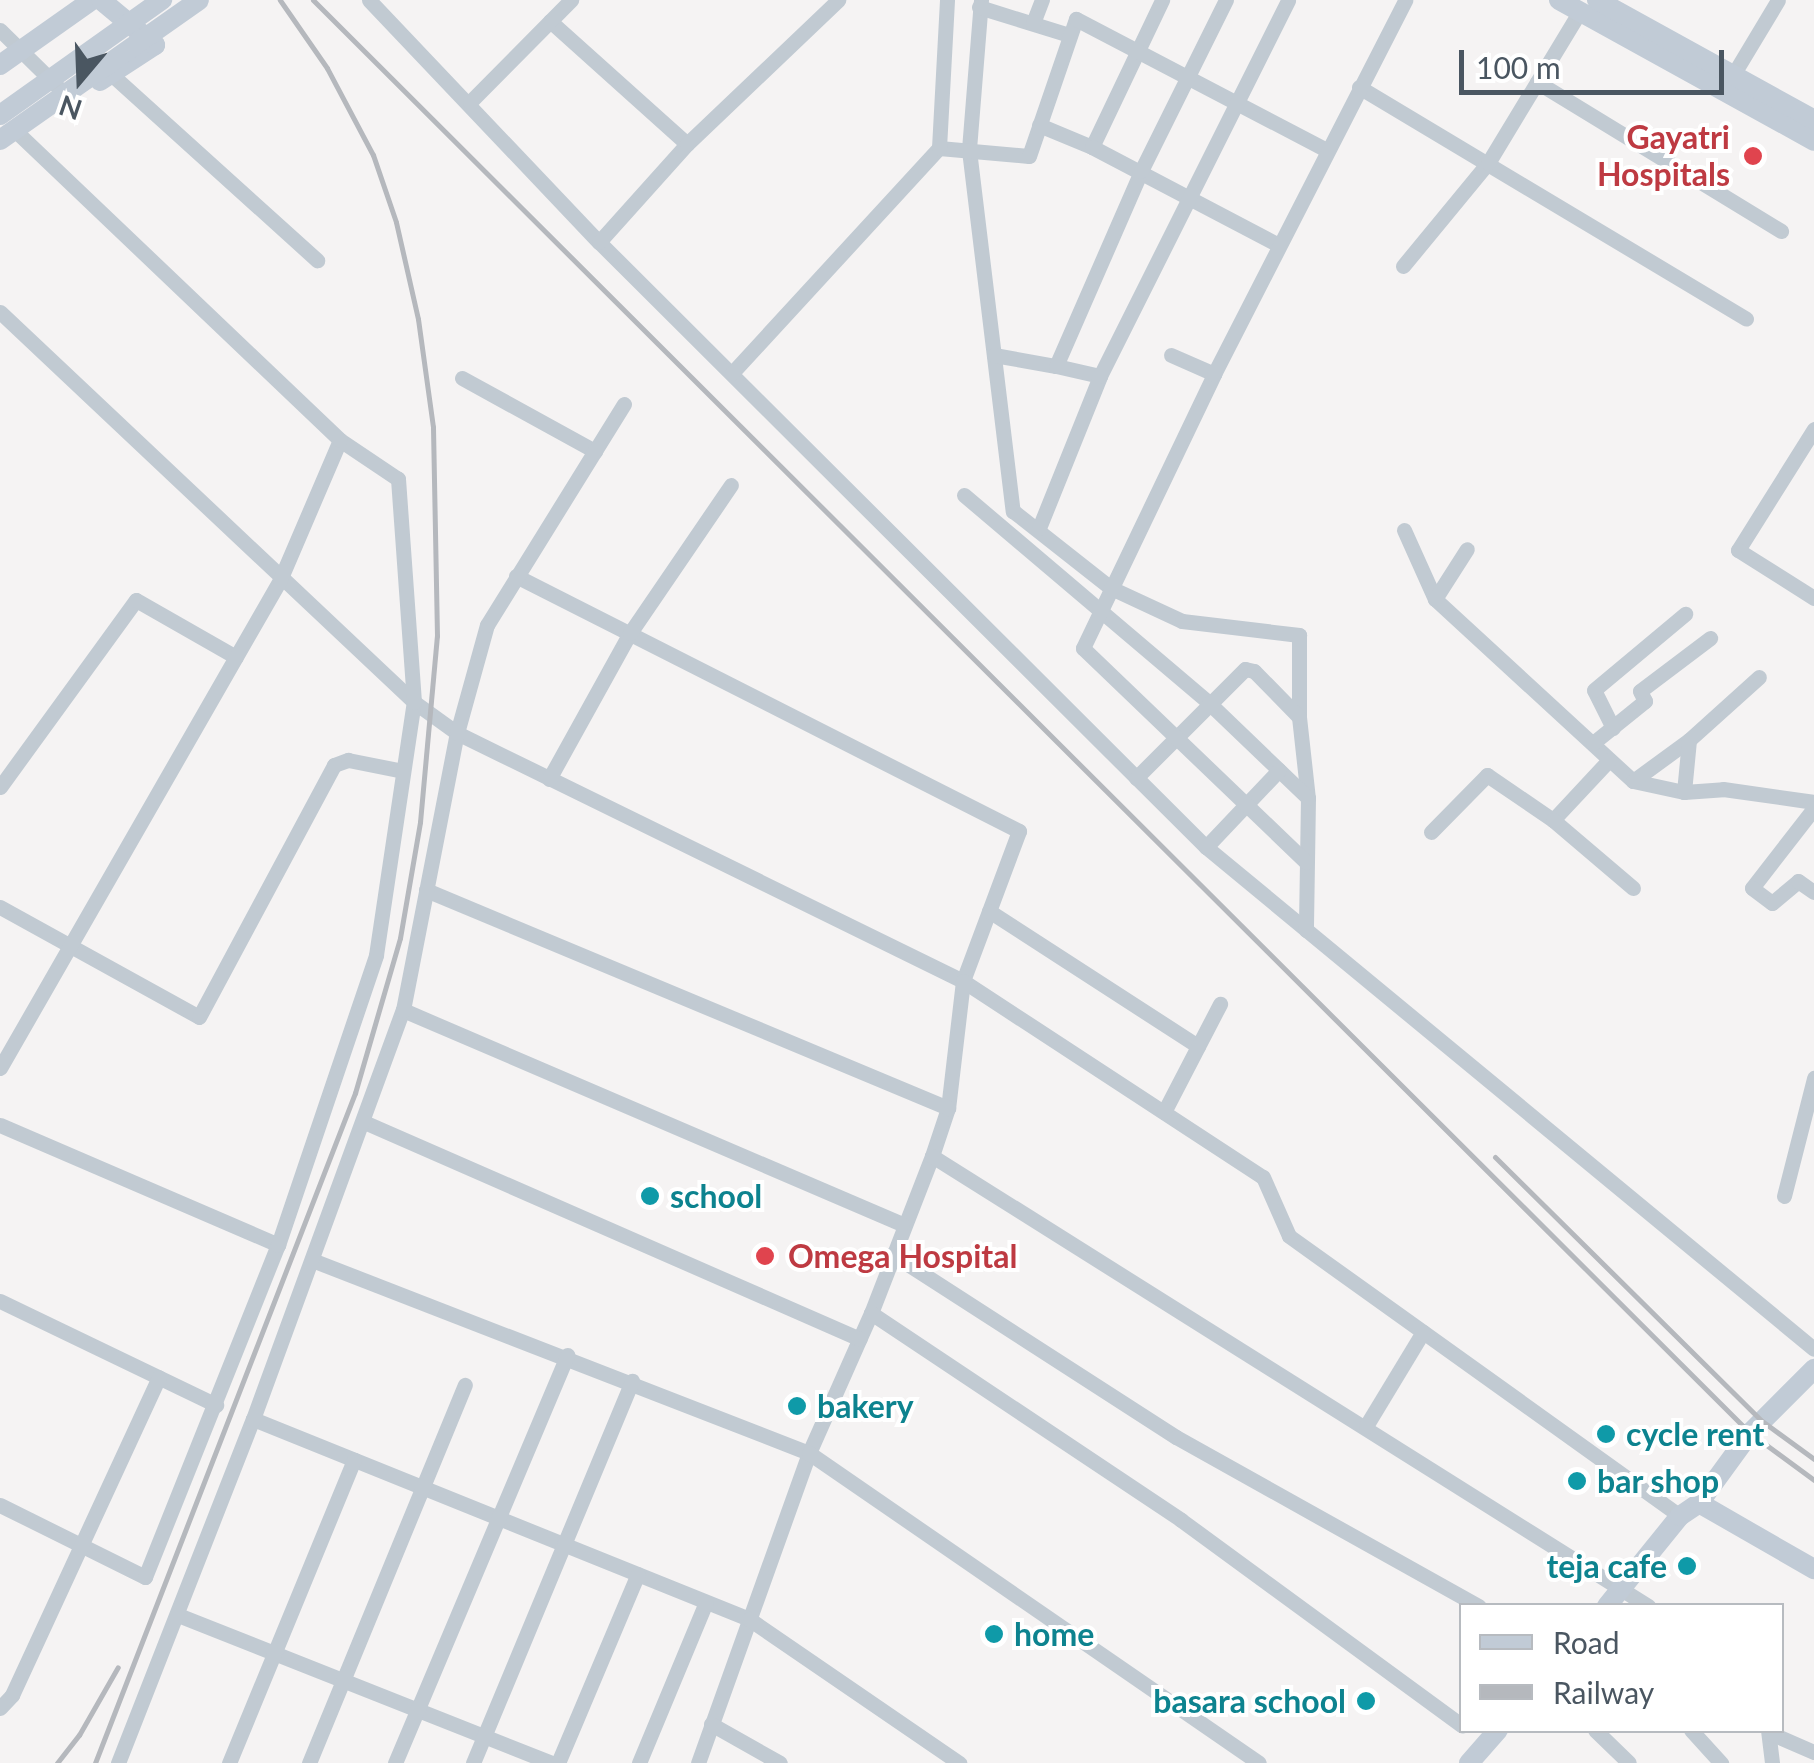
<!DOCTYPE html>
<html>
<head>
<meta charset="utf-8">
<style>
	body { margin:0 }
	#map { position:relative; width:1814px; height:1763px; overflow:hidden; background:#f5f3f3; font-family:Lato,sans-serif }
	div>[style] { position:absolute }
	.street>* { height:15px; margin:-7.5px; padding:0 7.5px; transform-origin:7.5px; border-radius:7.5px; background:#c1cad2 }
	.secondary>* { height:20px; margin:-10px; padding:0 10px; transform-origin:10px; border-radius:10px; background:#c1cbd6 }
	.rail>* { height:5px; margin:-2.5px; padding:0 2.5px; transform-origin:2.5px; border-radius:2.5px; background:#b5b8bd }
	.secondary-bridge>* { height:20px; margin:-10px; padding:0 10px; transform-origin:10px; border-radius:10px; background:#c1cbd6 }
	.dots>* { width:28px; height:28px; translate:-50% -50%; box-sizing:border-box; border:5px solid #fff; border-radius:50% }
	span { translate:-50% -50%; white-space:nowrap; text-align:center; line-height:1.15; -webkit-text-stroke:8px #fff; paint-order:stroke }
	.health-label { font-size:32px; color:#be3a42; font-weight:700 }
	.right { translate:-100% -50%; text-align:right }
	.left { translate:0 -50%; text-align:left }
	.culture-label { font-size:32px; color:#0d838f; font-weight:700 }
	.legend { position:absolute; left:1459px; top:1603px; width:325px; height:130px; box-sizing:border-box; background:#fff; border:2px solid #b7bbc0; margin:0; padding:12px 18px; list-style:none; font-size:30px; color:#4a5661 }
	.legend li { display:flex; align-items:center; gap:20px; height:50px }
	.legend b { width:50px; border:2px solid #b7bbc0 }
	.north { position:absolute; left:30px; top:30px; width:100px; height:100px; -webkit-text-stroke:8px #fff; paint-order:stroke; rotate:199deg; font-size:28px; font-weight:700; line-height:40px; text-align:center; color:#4a5661 }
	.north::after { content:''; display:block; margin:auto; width:35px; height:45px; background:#4a5661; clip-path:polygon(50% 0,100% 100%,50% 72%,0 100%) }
	.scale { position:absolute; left:1459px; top:50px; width:265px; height:45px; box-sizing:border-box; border:5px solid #4a5661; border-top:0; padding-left:12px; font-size:30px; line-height:35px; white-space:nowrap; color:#4a5661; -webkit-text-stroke:8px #fff; paint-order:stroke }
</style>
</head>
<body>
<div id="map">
	<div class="street">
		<div style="left:369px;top:0;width:334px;rotate:46.5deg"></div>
		<div style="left:599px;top:242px;width:857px;rotate:44.91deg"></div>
		<div style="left:1206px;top:847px;width:788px;rotate:39.55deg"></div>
		<div style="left:981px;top:0;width:150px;rotate:94.6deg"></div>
		<div style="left:969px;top:150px;width:364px;rotate:83.1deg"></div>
		<div style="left:1013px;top:511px;width:125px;rotate:38.2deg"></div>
		<div style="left:1111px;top:588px;width:78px;rotate:24.9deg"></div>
		<div style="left:1182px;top:621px;width:118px;rotate:6.8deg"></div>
		<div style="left:1299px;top:635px;width:82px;rotate:90deg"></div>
		<div style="left:1299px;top:717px;width:81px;rotate:83.7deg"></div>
		<div style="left:1308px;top:798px;width:132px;rotate:90.9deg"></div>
		<div style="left:979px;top:7px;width:94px;rotate:17.3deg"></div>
		<div style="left:550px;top:21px;width:184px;rotate:41.9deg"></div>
		<div style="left:1033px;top:23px;width:25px;rotate:-69deg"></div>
		<div style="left:0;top:30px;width:80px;rotate:44.5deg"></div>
		<div style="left:111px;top:74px;width:278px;rotate:42.1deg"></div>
		<div style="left:1733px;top:75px;width:87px;rotate:-59deg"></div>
		<div style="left:1537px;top:82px;width:286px;rotate:31.4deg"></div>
		<div style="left:1359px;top:87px;width:451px;rotate:30.9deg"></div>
		<div style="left:470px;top:102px;width:144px;rotate:-45.3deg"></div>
		<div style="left:1039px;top:125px;width:57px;rotate:22.5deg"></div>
		<div style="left:1092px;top:147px;width:163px;rotate:-64.5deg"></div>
		<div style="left:1092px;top:147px;width:211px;rotate:27.7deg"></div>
		<div style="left:939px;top:148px;width:90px;rotate:5.1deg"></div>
		<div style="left:1029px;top:156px;width:145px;rotate:-71.1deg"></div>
		<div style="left:1076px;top:19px;width:283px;rotate:27.6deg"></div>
		<div style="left:599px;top:242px;width:132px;rotate:-48.1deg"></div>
		<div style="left:687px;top:144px;width:209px;rotate:-43.6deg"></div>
		<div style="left:1403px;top:266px;width:134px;rotate:-50.5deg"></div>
		<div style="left:1488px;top:163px;width:178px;rotate:-58.8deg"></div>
		<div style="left:0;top:312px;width:569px;rotate:43.29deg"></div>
		<div style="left:414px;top:702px;width:53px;rotate:35.8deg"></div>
		<div style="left:457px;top:733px;width:564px;rotate:26.11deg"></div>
		<div style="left:963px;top:981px;width:358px;rotate:33.2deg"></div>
		<div style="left:1263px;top:1177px;width:64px;rotate:66.2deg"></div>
		<div style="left:1289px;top:1236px;width:481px;rotate:35.6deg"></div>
		<div style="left:994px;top:355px;width:63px;rotate:10.1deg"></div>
		<div style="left:1171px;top:355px;width:47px;rotate:23.8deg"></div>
		<div style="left:732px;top:373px;width:306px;rotate:-47.4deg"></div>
		<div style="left:939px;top:148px;width:148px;rotate:-86.9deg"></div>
		<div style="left:1100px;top:376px;width:45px;rotate:-167.2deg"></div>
		<div style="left:1056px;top:366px;width:213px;rotate:-66.4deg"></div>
		<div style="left:1141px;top:171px;width:191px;rotate:-63.6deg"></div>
		<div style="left:462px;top:378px;width:152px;rotate:28.8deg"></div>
		<div style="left:1814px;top:429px;width:143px;rotate:122.1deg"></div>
		<div style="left:1738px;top:550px;width:90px;rotate:32.3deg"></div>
		<div style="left:964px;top:495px;width:321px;rotate:40.3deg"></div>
		<div style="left:1209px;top:703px;width:137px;rotate:43.8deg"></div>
		<div style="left:1039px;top:528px;width:164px;rotate:-68.1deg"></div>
		<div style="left:1100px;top:376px;width:420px;rotate:-63.4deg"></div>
		<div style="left:1404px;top:530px;width:76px;rotate:65.8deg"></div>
		<div style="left:1435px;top:599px;width:269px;rotate:42.6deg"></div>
		<div style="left:1633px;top:781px;width:52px;rotate:12.2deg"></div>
		<div style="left:1684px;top:792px;width:39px;rotate:-4deg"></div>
		<div style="left:1723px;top:789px;width:92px;rotate:8.1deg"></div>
		<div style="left:516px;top:576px;width:564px;rotate:26.88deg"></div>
		<div style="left:1019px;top:831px;width:160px;rotate:110.5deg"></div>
		<div style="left:963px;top:981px;width:128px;rotate:96.7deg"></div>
		<div style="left:948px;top:1108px;width:51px;rotate:108.4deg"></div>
		<div style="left:932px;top:1156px;width:168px;rotate:111.2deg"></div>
		<div style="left:871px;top:1313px;width:153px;rotate:113.9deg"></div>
		<div style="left:809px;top:1453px;width:329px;rotate:109.7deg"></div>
		<div style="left:1435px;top:599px;width:59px;rotate:-57.4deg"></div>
		<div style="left:1613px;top:728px;width:42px;rotate:-116.6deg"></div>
		<div style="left:1594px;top:690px;width:119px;rotate:-39.9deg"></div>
		<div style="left:1593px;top:743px;width:67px;rotate:-38.9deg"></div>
		<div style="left:1645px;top:701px;width:11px;rotate:-117deg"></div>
		<div style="left:1640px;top:691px;width:88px;rotate:-37.1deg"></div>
		<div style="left:1136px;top:778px;width:154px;rotate:-45deg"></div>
		<div style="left:1245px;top:669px;width:9px;rotate:13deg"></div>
		<div style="left:1254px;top:671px;width:64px;rotate:45.6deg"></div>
		<div style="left:549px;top:779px;width:167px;rotate:-61deg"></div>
		<div style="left:630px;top:633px;width:179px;rotate:-55.7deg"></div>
		<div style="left:1633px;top:781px;width:69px;rotate:-36.2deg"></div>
		<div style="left:1689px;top:740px;width:94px;rotate:-42deg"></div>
		<div style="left:0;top:787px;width:231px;rotate:-54deg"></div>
		<div style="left:136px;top:600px;width:115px;rotate:29.7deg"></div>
		<div style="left:1684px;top:792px;width:52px;rotate:-84.5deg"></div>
		<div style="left:1814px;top:808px;width:101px;rotate:127.8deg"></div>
		<div style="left:1752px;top:888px;width:25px;rotate:37deg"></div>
		<div style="left:1772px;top:903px;width:34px;rotate:-40deg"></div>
		<div style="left:1798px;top:881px;width:19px;rotate:35deg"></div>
		<div style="left:1553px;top:820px;width:82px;rotate:-47deg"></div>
		<div style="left:1431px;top:832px;width:80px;rotate:-45.5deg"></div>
		<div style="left:1487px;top:775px;width:80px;rotate:34.3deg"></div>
		<div style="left:1553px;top:820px;width:105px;rotate:40.4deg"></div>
		<div style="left:1206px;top:847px;width:106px;rotate:-46.5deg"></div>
		<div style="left:1306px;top:862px;width:309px;rotate:-136.2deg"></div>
		<div style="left:1083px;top:648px;width:304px;rotate:-64.4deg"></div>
		<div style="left:1214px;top:374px;width:420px;rotate:-62.9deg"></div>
		<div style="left:426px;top:890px;width:566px;rotate:22.67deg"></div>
		<div style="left:0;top:907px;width:227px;rotate:28.9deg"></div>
		<div style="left:199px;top:1017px;width:286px;rotate:-61.8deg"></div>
		<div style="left:334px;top:765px;width:15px;rotate:-20deg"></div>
		<div style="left:348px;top:760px;width:56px;rotate:11.3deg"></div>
		<div style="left:989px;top:911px;width:249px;rotate:32.9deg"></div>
		<div style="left:403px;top:1010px;width:543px;rotate:23.21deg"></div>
		<div style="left:0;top:1068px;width:563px;rotate:-60.15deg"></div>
		<div style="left:280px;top:580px;width:152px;rotate:-66.8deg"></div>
		<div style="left:1164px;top:1112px;width:122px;rotate:-62.6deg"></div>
		<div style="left:364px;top:1122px;width:541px;rotate:23.63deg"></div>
		<div style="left:0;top:1125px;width:303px;rotate:23.3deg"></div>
		<div style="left:932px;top:1156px;width:846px;rotate:32.15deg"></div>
		<div style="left:1784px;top:1196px;width:122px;rotate:-75.7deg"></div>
		<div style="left:892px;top:1254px;width:338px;rotate:32.8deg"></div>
		<div style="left:1176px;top:1437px;width:347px;rotate:29.2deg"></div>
		<div style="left:312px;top:1260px;width:533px;rotate:21.22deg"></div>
		<div style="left:809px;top:1453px;width:546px;rotate:34.56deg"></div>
		<div style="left:0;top:1301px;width:240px;rotate:25.7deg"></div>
		<div style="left:871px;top:1313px;width:373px;rotate:33.7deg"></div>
		<div style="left:1181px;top:1520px;width:348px;rotate:36.2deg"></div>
		<div style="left:253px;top:1419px;width:535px;rotate:21.96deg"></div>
		<div style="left:749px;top:1619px;width:255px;rotate:34.4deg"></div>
		<div style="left:1366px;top:1426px;width:110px;rotate:-58.8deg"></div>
		<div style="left:0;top:1505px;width:162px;rotate:26.4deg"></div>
		<div style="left:145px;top:1577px;width:358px;rotate:-68.2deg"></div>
		<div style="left:278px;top:1245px;width:306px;rotate:-71.3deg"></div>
		<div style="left:376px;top:955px;width:256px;rotate:-81.5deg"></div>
		<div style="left:414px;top:702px;width:224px;rotate:-94.1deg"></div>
		<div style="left:398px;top:479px;width:70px;rotate:-146.1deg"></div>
		<div style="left:340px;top:440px;width:442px;rotate:-136.4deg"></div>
		<div style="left:178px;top:1615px;width:402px;rotate:21.6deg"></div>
		<div style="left:0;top:1708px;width:18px;rotate:-47deg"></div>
		<div style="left:12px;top:1695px;width:350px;rotate:-65.2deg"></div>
		<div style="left:711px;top:1724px;width:79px;rotate:29.5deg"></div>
		<div style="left:1595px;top:1730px;width:47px;rotate:44.1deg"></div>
		<div style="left:1691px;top:1730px;width:45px;rotate:47.7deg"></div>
		<div style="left:1768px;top:1730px;width:33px;rotate:83deg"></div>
		<div style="left:1770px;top:1733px;width:48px;rotate:23.4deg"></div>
		<div style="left:118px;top:1763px;width:370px;rotate:-68.6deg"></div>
		<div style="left:253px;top:1419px;width:436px;rotate:-69.9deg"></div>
		<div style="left:403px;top:1010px;width:282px;rotate:-79deg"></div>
		<div style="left:457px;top:733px;width:112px;rotate:-74.5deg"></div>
		<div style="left:487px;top:625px;width:260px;rotate:-58.2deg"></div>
		<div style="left:229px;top:1763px;width:328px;rotate:-67.6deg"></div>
		<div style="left:309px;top:1763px;width:409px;rotate:-67.6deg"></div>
		<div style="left:395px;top:1763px;width:443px;rotate:-67.1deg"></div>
		<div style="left:473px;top:1763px;width:414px;rotate:-67.4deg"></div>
		<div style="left:558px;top:1763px;width:205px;rotate:-67.1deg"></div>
		<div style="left:639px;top:1763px;width:174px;rotate:-67.4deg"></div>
	</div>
	<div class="secondary">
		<div style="left:1559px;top:0;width:291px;rotate:28.9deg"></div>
		<div style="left:1597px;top:0;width:248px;rotate:28.9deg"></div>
		<div style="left:0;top:65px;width:113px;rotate:-35.2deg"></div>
		<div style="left:100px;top:81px;width:66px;rotate:-33.2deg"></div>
		<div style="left:155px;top:45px;width:70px;rotate:-140.2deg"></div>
		<div style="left:1699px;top:1503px;width:133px;rotate:29.9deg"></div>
		<div style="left:1607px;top:1606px;width:116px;rotate:-51deg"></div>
		<div style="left:1680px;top:1516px;width:23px;rotate:-34deg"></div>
		<div style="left:1699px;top:1503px;width:87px;rotate:-53.9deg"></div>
		<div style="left:1750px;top:1433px;width:91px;rotate:-45deg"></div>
		<div style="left:1469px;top:1763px;width:44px;rotate:-48.7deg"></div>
	</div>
	<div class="rail">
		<div style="left:313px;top:0;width:2029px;rotate:44.92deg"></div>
		<div style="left:1750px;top:1433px;width:79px;rotate:36.3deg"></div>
		<div style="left:1495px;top:1157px;width:375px;rotate:44.7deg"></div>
		<div style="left:1762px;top:1421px;width:64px;rotate:36.2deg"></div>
		<div style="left:57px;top:1763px;width:36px;rotate:-52deg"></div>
		<div style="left:79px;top:1735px;width:78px;rotate:-60.2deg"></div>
		<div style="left:95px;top:1763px;width:719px;rotate:-68.79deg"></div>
		<div style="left:355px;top:1093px;width:161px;rotate:-73.8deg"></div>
		<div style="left:400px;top:938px;width:118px;rotate:-80.2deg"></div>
		<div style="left:420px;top:822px;width:187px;rotate:-84.8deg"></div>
		<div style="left:437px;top:636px;width:209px;rotate:-91.1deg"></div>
		<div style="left:433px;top:427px;width:109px;rotate:-97.9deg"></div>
		<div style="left:418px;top:319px;width:99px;rotate:-102.8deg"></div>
		<div style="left:396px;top:222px;width:71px;rotate:-108.9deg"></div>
		<div style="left:373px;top:155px;width:98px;rotate:-117.9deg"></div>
		<div style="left:327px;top:68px;width:83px;rotate:-124.7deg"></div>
	</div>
	<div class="secondary-bridge">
		<div style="left:0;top:115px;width:199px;rotate:-35.4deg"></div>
		<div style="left:0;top:140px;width:243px;rotate:-35.1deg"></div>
	</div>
	<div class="dots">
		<div style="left:1753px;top:156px;background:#e0444e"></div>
		<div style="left:650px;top:1196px;background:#0f9aa8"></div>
		<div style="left:765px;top:1256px;background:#e0444e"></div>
		<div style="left:797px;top:1406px;background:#0f9aa8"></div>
		<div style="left:1606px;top:1434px;background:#0f9aa8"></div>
		<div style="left:1577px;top:1481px;background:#0f9aa8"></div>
		<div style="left:1687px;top:1566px;background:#0f9aa8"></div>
		<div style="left:994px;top:1634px;background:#0f9aa8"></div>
		<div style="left:1366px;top:1701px;background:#0f9aa8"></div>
	</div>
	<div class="health-label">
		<span class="right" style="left:1730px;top:156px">Gayatri<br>Hospitals</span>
		<span class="left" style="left:788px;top:1256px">Omega Hospital</span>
	</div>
	<div class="culture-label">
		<span class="left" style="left:670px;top:1196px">school</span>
		<span class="left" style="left:817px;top:1406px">bakery</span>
		<span class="left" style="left:1626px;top:1434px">cycle rent</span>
		<span class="left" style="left:1597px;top:1481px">bar shop</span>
		<span class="right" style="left:1667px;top:1566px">teja cafe</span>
		<span class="left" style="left:1014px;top:1634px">home</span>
		<span class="right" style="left:1346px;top:1701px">basara school</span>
	</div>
	<ul class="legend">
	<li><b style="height:12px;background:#c1cbd6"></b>Road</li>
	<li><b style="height:12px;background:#b5b8bd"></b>Railway</li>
	</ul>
	<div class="north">N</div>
	<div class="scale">100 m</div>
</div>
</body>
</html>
